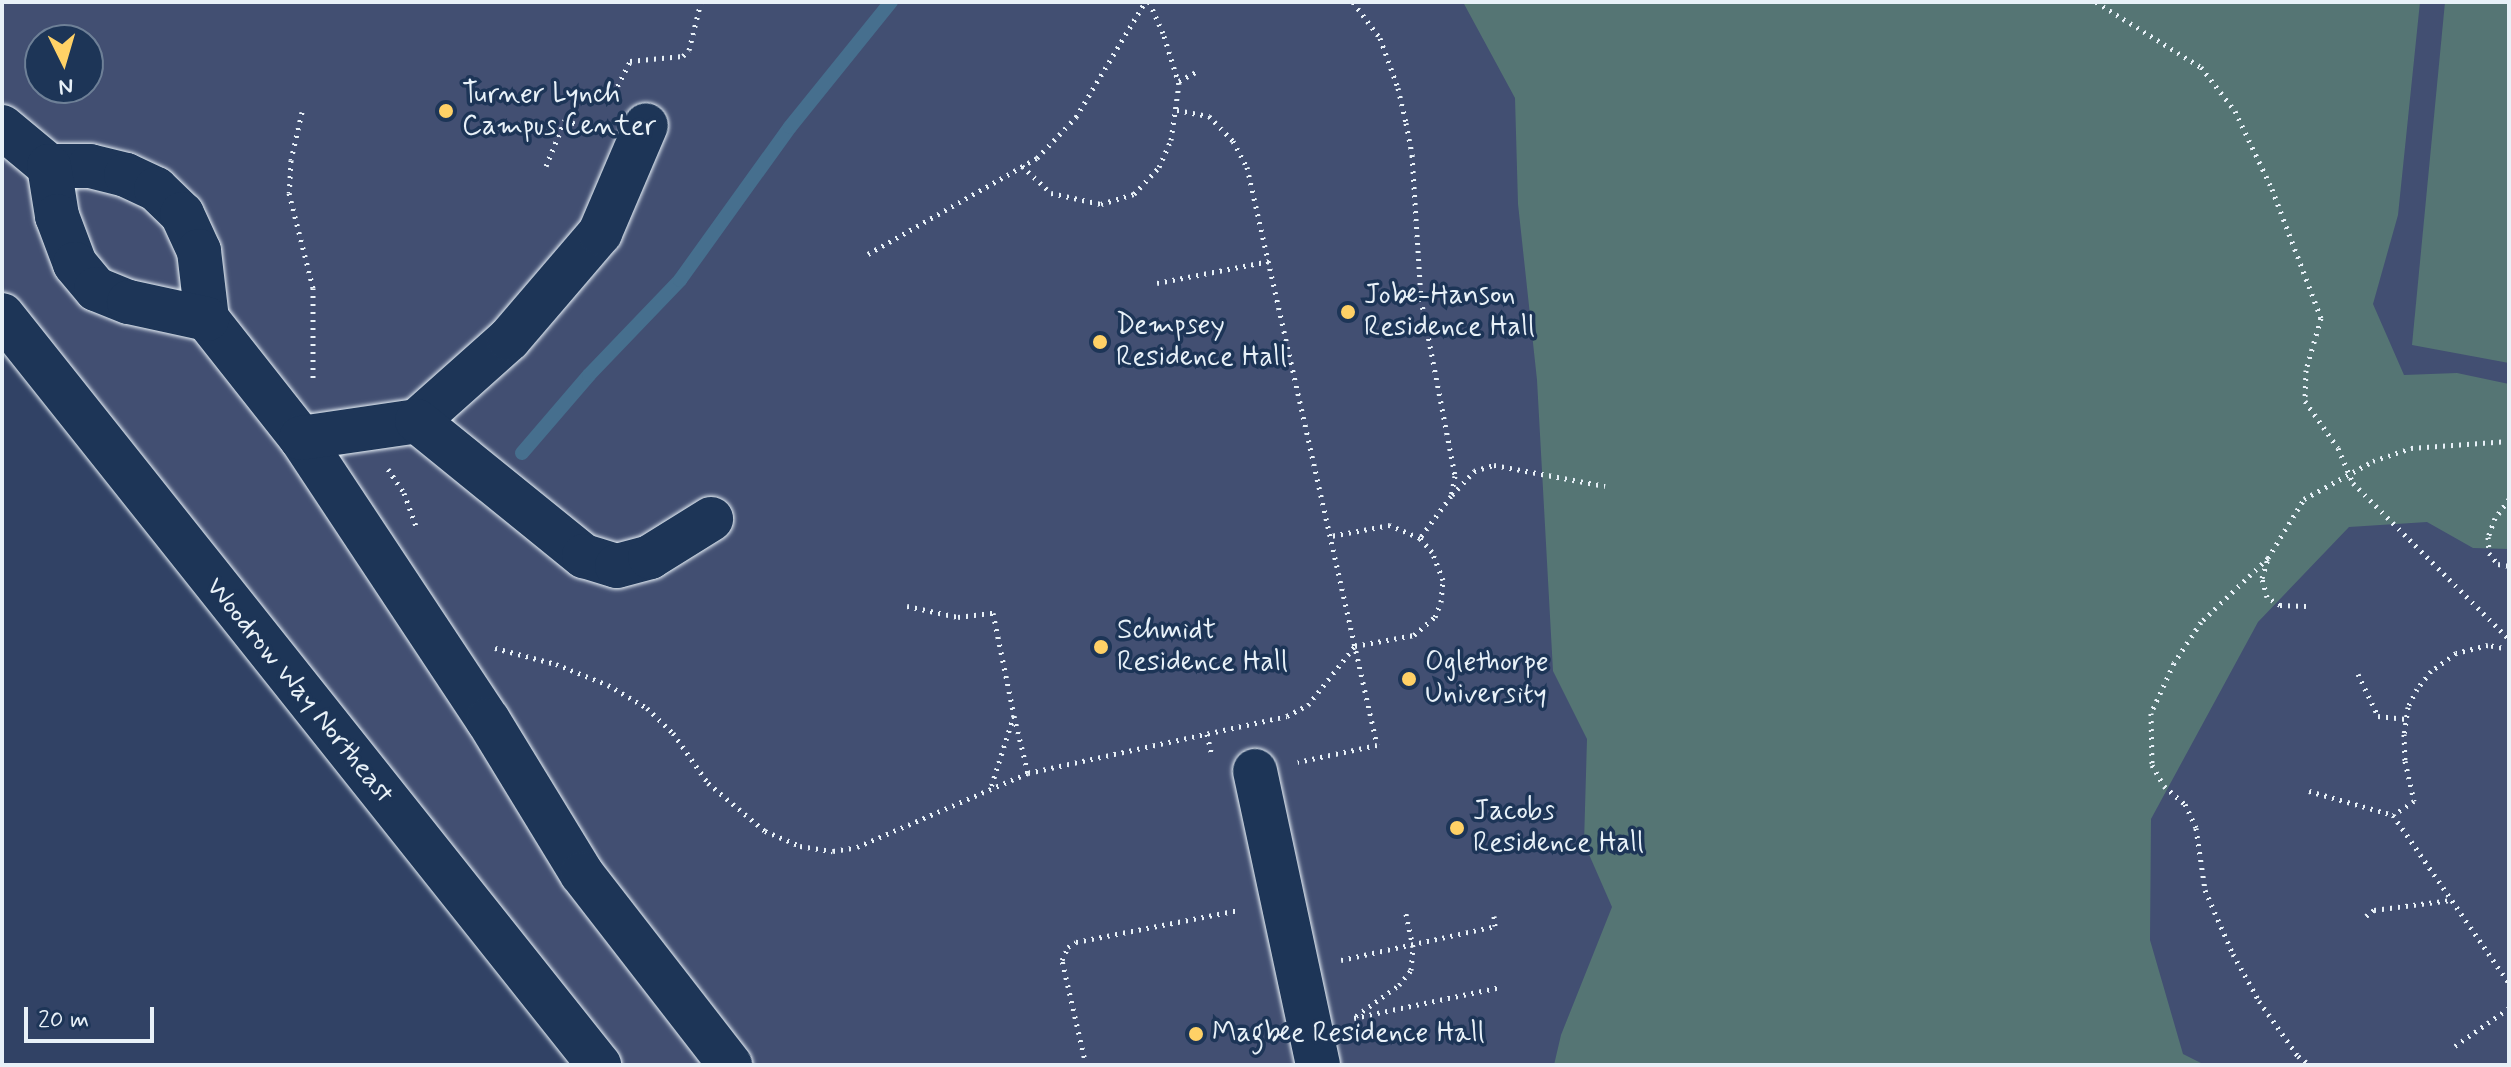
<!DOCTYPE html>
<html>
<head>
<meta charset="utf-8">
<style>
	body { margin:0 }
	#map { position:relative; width:2511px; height:1067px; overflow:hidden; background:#314265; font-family:Mynerve,sans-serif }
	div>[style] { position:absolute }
	.built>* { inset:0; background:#424f72 }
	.green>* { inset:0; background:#557574 }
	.stream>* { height:14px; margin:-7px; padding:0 7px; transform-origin:7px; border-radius:7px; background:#466f8e }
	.path>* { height:5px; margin-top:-2.5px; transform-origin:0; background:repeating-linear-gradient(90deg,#e8f1f8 0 2px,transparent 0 8px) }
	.roads { filter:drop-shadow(0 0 2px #e8f1f8) drop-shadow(0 0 2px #e8f1f8) }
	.minor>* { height:44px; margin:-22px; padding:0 22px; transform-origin:22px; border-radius:22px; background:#1d3557 }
	.dots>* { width:22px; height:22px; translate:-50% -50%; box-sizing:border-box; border:4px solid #1d3557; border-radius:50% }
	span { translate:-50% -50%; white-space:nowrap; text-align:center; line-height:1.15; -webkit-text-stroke:7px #1d3557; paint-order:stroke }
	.poi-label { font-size:28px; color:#e8f1f8 }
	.left { translate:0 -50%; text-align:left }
	.street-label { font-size:28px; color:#e8f1f8 }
	.frame { position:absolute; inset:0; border:4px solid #e8f1f8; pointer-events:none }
	.north { position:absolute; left:24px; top:24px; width:80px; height:80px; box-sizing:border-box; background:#1d3557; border:2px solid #6e8097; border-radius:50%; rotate:175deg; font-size:22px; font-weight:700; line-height:32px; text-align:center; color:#e8f1f8 }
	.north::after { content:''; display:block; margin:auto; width:28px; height:36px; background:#ffd166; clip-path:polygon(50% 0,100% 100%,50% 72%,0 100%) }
	.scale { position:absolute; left:24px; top:1007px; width:130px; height:36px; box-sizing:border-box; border:4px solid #e8f1f8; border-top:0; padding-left:10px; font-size:24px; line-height:28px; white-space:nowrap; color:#e8f1f8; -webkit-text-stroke:6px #1d3557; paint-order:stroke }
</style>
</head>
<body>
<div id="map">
	<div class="built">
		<div style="clip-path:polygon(evenodd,2px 2px,2509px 2px,2509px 1065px,616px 1065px,2px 292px,2px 2px,40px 40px,88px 40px,88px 88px,40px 88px,40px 40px)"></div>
	</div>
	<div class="green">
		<div style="clip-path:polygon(1463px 2px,2420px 2px,2398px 215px,2373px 304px,2404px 375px,2457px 373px,2509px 384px,2509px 549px,2473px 548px,2427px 522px,2349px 527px,2258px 622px,2151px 819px,2150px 940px,2183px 1054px,2205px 1065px,1554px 1065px,1561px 1035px,1612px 907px,1584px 843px,1587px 739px,1553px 671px,1537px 380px,1518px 204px,1515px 98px)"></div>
		<div style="clip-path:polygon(2445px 2px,2509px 2px,2509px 363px,2412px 345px)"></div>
	</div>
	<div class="stream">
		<div style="left:522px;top:453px;width:103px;rotate:-49.3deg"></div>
		<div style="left:589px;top:375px;width:132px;rotate:-46.2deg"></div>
		<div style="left:680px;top:280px;width:188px;rotate:-54.3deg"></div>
		<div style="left:790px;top:127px;width:161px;rotate:-51.1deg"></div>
	</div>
	<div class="path">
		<div style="left:1353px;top:2px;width:45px;rotate:53.1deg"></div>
		<div style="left:1380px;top:38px;width:53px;rotate:70.2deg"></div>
		<div style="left:1398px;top:88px;width:36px;rotate:77deg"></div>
		<div style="left:1406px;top:123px;width:33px;rotate:79deg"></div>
		<div style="left:1412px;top:155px;width:144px;rotate:86.4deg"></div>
		<div style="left:1421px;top:299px;width:180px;rotate:79.1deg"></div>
		<div style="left:1455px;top:476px;width:20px;rotate:101deg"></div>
		<div style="left:1451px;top:496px;width:52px;rotate:126.4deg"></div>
		<div style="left:2096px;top:2px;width:123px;rotate:31.8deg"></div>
		<div style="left:2201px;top:67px;width:56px;rotate:52.3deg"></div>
		<div style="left:2235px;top:111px;width:86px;rotate:64.6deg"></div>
		<div style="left:2272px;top:189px;width:138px;rotate:69.2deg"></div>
		<div style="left:2321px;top:318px;width:54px;rotate:106.1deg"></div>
		<div style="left:2306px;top:370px;width:31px;rotate:92deg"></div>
		<div style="left:2305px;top:401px;width:57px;rotate:54.9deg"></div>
		<div style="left:2338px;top:448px;width:38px;rotate:67deg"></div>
		<div style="left:2353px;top:483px;width:221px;rotate:45deg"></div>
		<div style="left:1179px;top:81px;width:21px;rotate:-28deg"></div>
		<div style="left:614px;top:93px;width:36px;rotate:-63deg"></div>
		<div style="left:630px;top:61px;width:53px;rotate:-5.4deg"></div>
		<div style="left:683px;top:56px;width:8px;rotate:-45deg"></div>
		<div style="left:689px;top:50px;width:49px;rotate:-76deg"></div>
		<div style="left:1177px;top:110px;width:33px;rotate:11deg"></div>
		<div style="left:1209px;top:116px;width:35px;rotate:46deg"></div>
		<div style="left:1233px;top:141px;width:30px;rotate:62deg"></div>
		<div style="left:1247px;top:167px;width:592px;rotate:77.32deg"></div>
		<div style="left:1377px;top:745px;width:81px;rotate:167.9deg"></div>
		<div style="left:302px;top:112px;width:49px;rotate:102.9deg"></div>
		<div style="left:291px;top:160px;width:33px;rotate:93deg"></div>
		<div style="left:289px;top:193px;width:98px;rotate:75.8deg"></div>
		<div style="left:313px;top:288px;width:91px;rotate:90deg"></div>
		<div style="left:546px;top:166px;width:50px;rotate:-67.6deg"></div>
		<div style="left:565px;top:120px;width:31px;rotate:19deg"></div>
		<div style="left:1022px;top:166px;width:40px;rotate:43deg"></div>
		<div style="left:1051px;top:193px;width:51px;rotate:12.4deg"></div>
		<div style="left:1101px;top:204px;width:34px;rotate:-17deg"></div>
		<div style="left:1134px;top:194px;width:37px;rotate:-47deg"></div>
		<div style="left:1159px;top:167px;width:30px;rotate:-66deg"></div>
		<div style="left:1171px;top:140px;width:57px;rotate:-81.9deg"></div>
		<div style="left:1179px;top:84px;width:53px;rotate:-107.4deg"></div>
		<div style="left:1163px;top:33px;width:34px;rotate:-114deg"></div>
		<div style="left:868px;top:254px;width:194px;rotate:-29.6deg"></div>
		<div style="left:1037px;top:158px;width:57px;rotate:-46.4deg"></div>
		<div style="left:1076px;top:117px;width:134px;rotate:-59deg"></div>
		<div style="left:1157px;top:283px;width:115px;rotate:-11deg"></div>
		<div style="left:388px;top:469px;width:29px;rotate:56deg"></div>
		<div style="left:404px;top:493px;width:37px;rotate:70deg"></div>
		<div style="left:1452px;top:495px;width:33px;rotate:-47deg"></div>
		<div style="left:1474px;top:471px;width:21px;rotate:-17deg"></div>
		<div style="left:1494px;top:465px;width:113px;rotate:10.7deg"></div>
		<div style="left:2509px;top:499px;width:24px;rotate:126deg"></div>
		<div style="left:2495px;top:518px;width:20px;rotate:110deg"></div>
		<div style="left:2488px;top:537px;width:16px;rotate:86deg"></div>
		<div style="left:2489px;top:553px;width:14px;rotate:51deg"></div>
		<div style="left:2498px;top:564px;width:11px;rotate:10deg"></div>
		<div style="left:2268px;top:558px;width:93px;rotate:136.3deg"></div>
		<div style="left:2201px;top:622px;width:49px;rotate:123.4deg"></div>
		<div style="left:2174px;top:663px;width:55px;rotate:114.7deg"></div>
		<div style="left:2151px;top:713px;width:52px;rotate:88.9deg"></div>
		<div style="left:2152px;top:765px;width:24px;rotate:60deg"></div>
		<div style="left:2164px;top:786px;width:28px;rotate:41deg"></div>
		<div style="left:2185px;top:804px;width:26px;rotate:65deg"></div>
		<div style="left:2196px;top:828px;width:63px;rotate:81.7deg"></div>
		<div style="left:2205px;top:890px;width:70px;rotate:66.4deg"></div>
		<div style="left:2233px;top:954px;width:54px;rotate:61deg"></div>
		<div style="left:2259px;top:1001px;width:67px;rotate:54.7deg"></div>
		<div style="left:2298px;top:1056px;width:15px;rotate:37deg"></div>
		<div style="left:907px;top:606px;width:52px;rotate:12.2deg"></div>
		<div style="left:958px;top:617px;width:35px;rotate:-7deg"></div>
		<div style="left:993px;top:613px;width:104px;rotate:78.4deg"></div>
		<div style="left:1014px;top:715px;width:76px;rotate:107.7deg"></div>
		<div style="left:2306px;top:606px;width:26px;rotate:-178deg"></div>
		<div style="left:2280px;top:605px;width:15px;rotate:-148deg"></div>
		<div style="left:2267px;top:597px;width:20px;rotate:-105deg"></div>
		<div style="left:2262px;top:578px;width:21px;rotate:-73deg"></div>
		<div style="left:2268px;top:558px;width:69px;rotate:-58.6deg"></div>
		<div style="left:2304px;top:499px;width:79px;rotate:-28.8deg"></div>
		<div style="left:2373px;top:461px;width:40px;rotate:-18.9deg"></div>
		<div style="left:2411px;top:448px;width:98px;rotate:-4.1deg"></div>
		<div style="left:495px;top:648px;width:63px;rotate:14.7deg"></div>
		<div style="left:556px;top:664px;width:56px;rotate:22deg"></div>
		<div style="left:608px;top:685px;width:45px;rotate:30.5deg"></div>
		<div style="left:647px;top:708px;width:36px;rotate:44deg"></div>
		<div style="left:673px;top:733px;width:61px;rotate:55deg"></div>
		<div style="left:708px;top:783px;width:75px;rotate:40.1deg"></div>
		<div style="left:765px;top:831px;width:38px;rotate:23deg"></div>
		<div style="left:800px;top:846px;width:33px;rotate:9deg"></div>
		<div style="left:833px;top:851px;width:24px;rotate:-9deg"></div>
		<div style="left:857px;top:847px;width:186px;rotate:-23.4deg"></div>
		<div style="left:1028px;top:773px;width:265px;rotate:-12.4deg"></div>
		<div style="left:1287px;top:716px;width:24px;rotate:-28deg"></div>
		<div style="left:1308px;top:705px;width:75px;rotate:-51.5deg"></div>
		<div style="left:1355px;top:646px;width:60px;rotate:-10.6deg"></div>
		<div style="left:1414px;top:635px;width:28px;rotate:-41deg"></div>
		<div style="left:1435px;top:617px;width:16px;rotate:-68deg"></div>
		<div style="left:1441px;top:602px;width:22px;rotate:-85deg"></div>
		<div style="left:1443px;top:580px;width:30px;rotate:-111deg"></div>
		<div style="left:1432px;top:552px;width:18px;rotate:-131deg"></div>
		<div style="left:1420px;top:538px;width:33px;rotate:-157deg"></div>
		<div style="left:1390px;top:525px;width:60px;rotate:169.4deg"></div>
		<div style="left:2509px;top:649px;width:21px;rotate:-169deg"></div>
		<div style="left:2488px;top:645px;width:33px;rotate:166deg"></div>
		<div style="left:2456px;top:653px;width:31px;rotate:144deg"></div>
		<div style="left:2431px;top:671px;width:23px;rotate:128deg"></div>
		<div style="left:2417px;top:689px;width:20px;rotate:117deg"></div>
		<div style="left:2408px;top:707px;width:27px;rotate:98deg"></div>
		<div style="left:2404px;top:734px;width:27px;rotate:88deg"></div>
		<div style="left:2405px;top:761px;width:41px;rotate:77.3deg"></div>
		<div style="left:2414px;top:801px;width:25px;rotate:146deg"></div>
		<div style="left:2393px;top:815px;width:204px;rotate:55.4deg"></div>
		<div style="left:2358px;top:674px;width:47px;rotate:64.5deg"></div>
		<div style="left:2378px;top:716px;width:28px;rotate:6deg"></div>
		<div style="left:1014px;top:716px;width:59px;rotate:76.2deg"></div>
		<div style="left:1207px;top:734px;width:23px;rotate:77deg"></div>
		<div style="left:2309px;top:791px;width:87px;rotate:15.9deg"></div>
		<div style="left:2366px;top:916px;width:10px;rotate:-37deg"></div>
		<div style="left:2374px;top:910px;width:78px;rotate:-7.4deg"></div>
		<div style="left:1341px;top:960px;width:158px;rotate:-12.4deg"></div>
		<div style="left:1495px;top:926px;width:10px;rotate:-96deg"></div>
		<div style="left:1356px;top:1016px;width:53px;rotate:-35.8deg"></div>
		<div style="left:1399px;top:985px;width:19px;rotate:-51deg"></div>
		<div style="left:1411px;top:970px;width:23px;rotate:-85deg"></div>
		<div style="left:1413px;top:947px;width:39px;rotate:-102deg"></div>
		<div style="left:1354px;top:1018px;width:150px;rotate:-11.9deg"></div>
		<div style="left:2455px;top:1046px;width:66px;rotate:-35.1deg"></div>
		<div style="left:1086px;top:1065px;width:108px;rotate:-102.9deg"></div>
		<div style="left:1062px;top:960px;width:14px;rotate:-65deg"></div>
		<div style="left:1068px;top:947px;width:9px;rotate:-32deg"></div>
		<div style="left:1076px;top:942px;width:166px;rotate:-11.1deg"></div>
	</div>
	<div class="roads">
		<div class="minor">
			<div style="left:2px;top:127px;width:61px;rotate:39.7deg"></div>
			<div style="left:49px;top:166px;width:41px"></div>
			<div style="left:90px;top:166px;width:37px;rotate:14deg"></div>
			<div style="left:126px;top:175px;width:33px;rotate:25deg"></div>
			<div style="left:156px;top:189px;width:36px;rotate:44deg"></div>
			<div style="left:182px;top:214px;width:41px;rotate:65.3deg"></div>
			<div style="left:199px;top:251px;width:68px;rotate:83.3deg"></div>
			<div style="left:207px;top:319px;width:152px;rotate:51.7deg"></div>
			<div style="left:301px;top:438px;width:338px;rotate:56.5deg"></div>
			<div style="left:488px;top:720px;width:180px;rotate:58.6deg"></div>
			<div style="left:582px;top:874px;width:242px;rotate:52.2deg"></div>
			<div style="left:49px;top:166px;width:51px;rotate:80.9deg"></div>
			<div style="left:57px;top:216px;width:51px;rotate:69.4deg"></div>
			<div style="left:75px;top:264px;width:33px;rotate:50deg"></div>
			<div style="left:96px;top:289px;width:35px;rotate:22deg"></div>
			<div style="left:129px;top:302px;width:80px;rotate:12.3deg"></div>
			<div style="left:2px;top:315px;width:959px;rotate:51.48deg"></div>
			<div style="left:417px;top:421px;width:123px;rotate:-41.7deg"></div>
			<div style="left:509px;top:339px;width:140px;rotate:-49.4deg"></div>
			<div style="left:600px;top:233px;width:117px;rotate:-66.9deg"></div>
			<div style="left:301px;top:438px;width:117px;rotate:-8.3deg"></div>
			<div style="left:417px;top:421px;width:215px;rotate:39deg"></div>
			<div style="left:584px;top:556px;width:34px;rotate:17deg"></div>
			<div style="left:617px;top:566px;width:34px;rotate:-15deg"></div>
			<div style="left:650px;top:557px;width:72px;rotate:-31.9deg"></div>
			<div style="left:1255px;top:771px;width:301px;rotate:77.9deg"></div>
		</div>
	</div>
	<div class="dots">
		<div style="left:446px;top:111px;background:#ffd166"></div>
		<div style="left:1348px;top:312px;background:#ffd166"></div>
		<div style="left:1100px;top:342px;background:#ffd166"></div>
		<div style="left:1101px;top:647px;background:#ffd166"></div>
		<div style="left:1409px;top:679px;background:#ffd166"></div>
		<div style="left:1457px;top:828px;background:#ffd166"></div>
		<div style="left:1196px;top:1034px;background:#ffd166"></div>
	</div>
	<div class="poi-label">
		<span class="left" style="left:462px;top:111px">Turner Lynch<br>Campus Center</span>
		<span class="left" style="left:1364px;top:312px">Jobe-Hanson<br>Residence Hall</span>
		<span class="left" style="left:1116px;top:342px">Dempsey<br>Residence Hall</span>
		<span class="left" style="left:1117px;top:647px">Schmidt<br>Residence Hall</span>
		<span class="left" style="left:1425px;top:679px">Oglethorpe<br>University</span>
		<span class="left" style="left:1473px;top:828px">Jacobs<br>Residence Hall</span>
		<span class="left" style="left:1212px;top:1034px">Magbee Residence Hall</span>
	</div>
	<div class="street-label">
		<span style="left:299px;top:691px;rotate:51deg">Woodrow Way Northeast</span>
	</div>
	<div class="frame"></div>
	<div class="north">N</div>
	<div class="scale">20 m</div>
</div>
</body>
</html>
